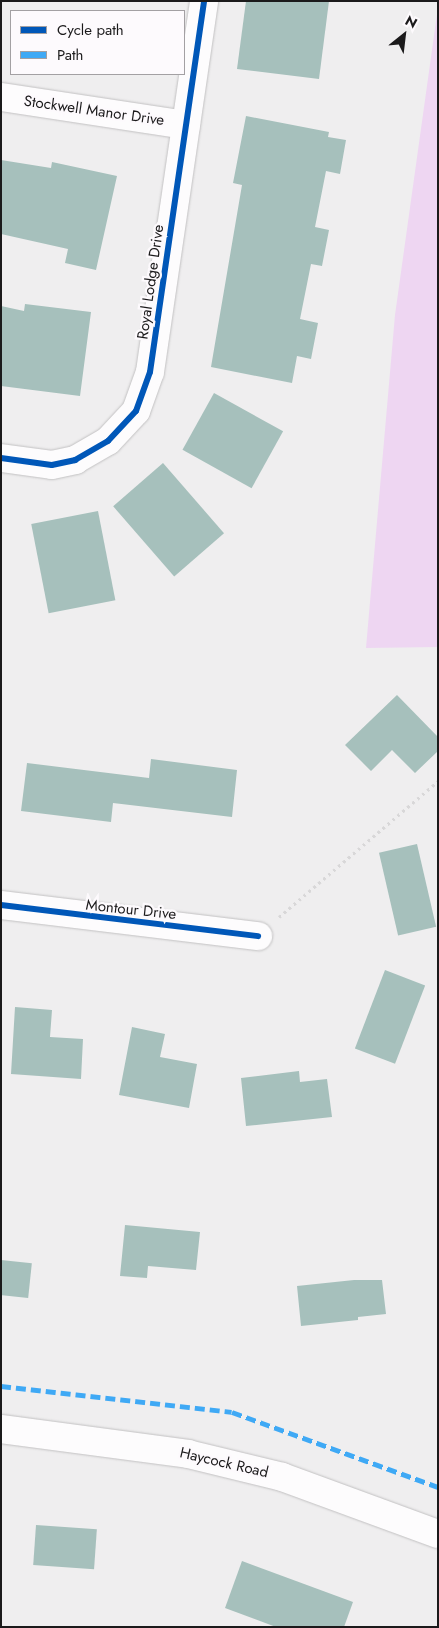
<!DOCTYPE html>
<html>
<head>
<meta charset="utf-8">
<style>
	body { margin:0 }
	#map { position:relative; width:439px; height:1628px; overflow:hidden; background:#efeeef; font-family:Jost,sans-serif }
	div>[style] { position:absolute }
	.green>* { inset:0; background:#eed6f2 }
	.building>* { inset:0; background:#a6c0bc; transform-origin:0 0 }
	.path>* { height:3px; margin-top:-1.5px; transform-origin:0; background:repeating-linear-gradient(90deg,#d8d7d8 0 2.5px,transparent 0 6.5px) }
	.roads { filter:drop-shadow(0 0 1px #c2c1c2) drop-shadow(0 0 1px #c2c1c2) }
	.street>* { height:28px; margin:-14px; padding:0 14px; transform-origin:14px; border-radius:14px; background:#fdfcfd }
	.secondary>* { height:28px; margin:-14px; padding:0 14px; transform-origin:14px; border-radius:14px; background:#fdfcfd }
	.quiet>* { height:5px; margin-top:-2.5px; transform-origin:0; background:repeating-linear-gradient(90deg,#3fa9f5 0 10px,transparent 0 15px) }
	.cycleway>* { height:6px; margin:-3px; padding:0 3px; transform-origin:3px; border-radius:3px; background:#0057b8 }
	span { translate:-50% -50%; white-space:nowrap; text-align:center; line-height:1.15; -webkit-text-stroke:4.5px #fdfafd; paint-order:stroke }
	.street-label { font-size:15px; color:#1b1a1b }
	.frame { position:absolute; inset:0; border:2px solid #1b1a1b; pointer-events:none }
	.legend { position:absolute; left:10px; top:10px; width:175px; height:65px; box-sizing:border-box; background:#fdfafd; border:1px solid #a3a0a3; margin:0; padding:6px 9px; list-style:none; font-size:15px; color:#1b1a1b }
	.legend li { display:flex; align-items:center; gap:10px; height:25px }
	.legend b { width:25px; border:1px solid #a3a0a3 }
	.north { position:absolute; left:379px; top:10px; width:50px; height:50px; -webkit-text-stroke:4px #fdfafd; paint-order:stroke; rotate:29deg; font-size:14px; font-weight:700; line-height:20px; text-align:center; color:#1b1a1b }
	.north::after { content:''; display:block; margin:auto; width:18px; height:22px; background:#1b1a1b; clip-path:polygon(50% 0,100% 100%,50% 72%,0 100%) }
</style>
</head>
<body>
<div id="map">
	<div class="green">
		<div style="clip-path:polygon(438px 7px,438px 647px,366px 648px,395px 315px)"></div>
	</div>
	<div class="building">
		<div style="clip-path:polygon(246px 1px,329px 1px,319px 79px,237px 69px)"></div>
		<div style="clip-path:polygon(246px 116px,329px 132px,328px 137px,346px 140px,340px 174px,326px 171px,315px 227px,329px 230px,322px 266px,311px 264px,300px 319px,318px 323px,311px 359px,297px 356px,292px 383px,211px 367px,242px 185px,233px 183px)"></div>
		<div style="clip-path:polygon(1px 160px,51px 168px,52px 162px,117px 176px,96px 270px,65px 263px,68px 249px,1px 234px)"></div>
		<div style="clip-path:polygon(25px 304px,91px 312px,80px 396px,1px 386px,1px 306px,24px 311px)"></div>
		<div style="left:214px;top:393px;width:79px;height:65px;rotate:29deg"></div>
		<div style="left:163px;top:463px;width:93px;height:66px;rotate:49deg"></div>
		<div style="left:98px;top:511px;width:91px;height:68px;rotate:79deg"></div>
		<div style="clip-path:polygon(397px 695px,438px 737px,438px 751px,415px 773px,392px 750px,371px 771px,345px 745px)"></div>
		<div style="clip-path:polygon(151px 759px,237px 770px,232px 817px,113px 803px,111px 822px,21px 811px,27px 763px,149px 778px)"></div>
		<div style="left:417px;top:844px;width:85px;height:39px;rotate:77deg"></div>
		<div style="left:385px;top:970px;width:43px;height:84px;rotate:21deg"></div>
		<div style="clip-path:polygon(15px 1007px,52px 1010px,50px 1037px,83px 1039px,81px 1079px,11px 1074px)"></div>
		<div style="clip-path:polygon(132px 1027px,165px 1034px,160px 1057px,197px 1064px,189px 1108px,119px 1095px)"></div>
		<div style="clip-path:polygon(299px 1071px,300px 1082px,327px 1079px,332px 1117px,246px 1126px,241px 1078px)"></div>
		<div style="clip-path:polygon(125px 1225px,200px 1232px,196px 1270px,148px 1266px,147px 1278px,120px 1276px)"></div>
		<div style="left:1px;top:1260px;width:31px;height:35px;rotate:6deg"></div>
		<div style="clip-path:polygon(354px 1280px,382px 1280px,386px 1314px,358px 1317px,358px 1320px,301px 1326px,297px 1286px)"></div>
		<div style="left:36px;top:1525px;width:61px;height:40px;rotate:4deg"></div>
		<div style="clip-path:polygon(242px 1561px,353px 1602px,344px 1627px,276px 1627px,225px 1608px)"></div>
	</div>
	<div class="path">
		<div style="left:279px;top:917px;width:209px;rotate:-40.5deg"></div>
	</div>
	<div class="roads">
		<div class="street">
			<div style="left:1px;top:97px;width:187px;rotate:8.6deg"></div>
			<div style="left:1px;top:458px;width:51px;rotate:7.8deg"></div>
			<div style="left:52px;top:465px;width:24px;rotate:-12deg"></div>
			<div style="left:75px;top:460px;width:38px;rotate:-30deg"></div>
			<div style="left:108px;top:441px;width:41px;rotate:-47deg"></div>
			<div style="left:136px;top:411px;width:41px;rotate:-70.3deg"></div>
			<div style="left:150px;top:372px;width:375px;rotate:-81.7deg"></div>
			<div style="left:1px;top:905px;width:259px;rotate:6.9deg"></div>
		</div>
		<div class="secondary">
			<div style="left:1px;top:1429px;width:189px;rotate:7.6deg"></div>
			<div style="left:188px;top:1454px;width:97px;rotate:13.7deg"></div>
			<div style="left:282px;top:1477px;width:166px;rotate:20.1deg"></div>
		</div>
	</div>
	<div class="quiet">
		<div style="left:1px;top:1386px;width:232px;rotate:6.4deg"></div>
		<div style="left:232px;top:1412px;width:219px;rotate:20deg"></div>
	</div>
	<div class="cycleway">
		<div style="left:1px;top:458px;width:51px;rotate:7.8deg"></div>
		<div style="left:52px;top:465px;width:24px;rotate:-12deg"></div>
		<div style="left:75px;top:460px;width:38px;rotate:-30deg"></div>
		<div style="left:108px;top:441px;width:41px;rotate:-47deg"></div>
		<div style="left:136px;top:411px;width:41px;rotate:-70.3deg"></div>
		<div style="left:150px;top:372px;width:375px;rotate:-81.7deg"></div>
		<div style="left:1px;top:905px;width:259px;rotate:6.9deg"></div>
	</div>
	<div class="street-label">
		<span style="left:94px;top:111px;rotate:8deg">Stockwell Manor Drive</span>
		<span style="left:151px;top:282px;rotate:-82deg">Royal Lodge Drive</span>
		<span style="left:131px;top:910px;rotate:6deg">Montour Drive</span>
		<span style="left:224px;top:1463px;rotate:13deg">Haycock Road</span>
	</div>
	<div class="frame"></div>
	<ul class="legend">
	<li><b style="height:6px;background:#0057b8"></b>Cycle path</li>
	<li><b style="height:6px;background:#3fa9f5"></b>Path</li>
	</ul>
	<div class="north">N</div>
</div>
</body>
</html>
